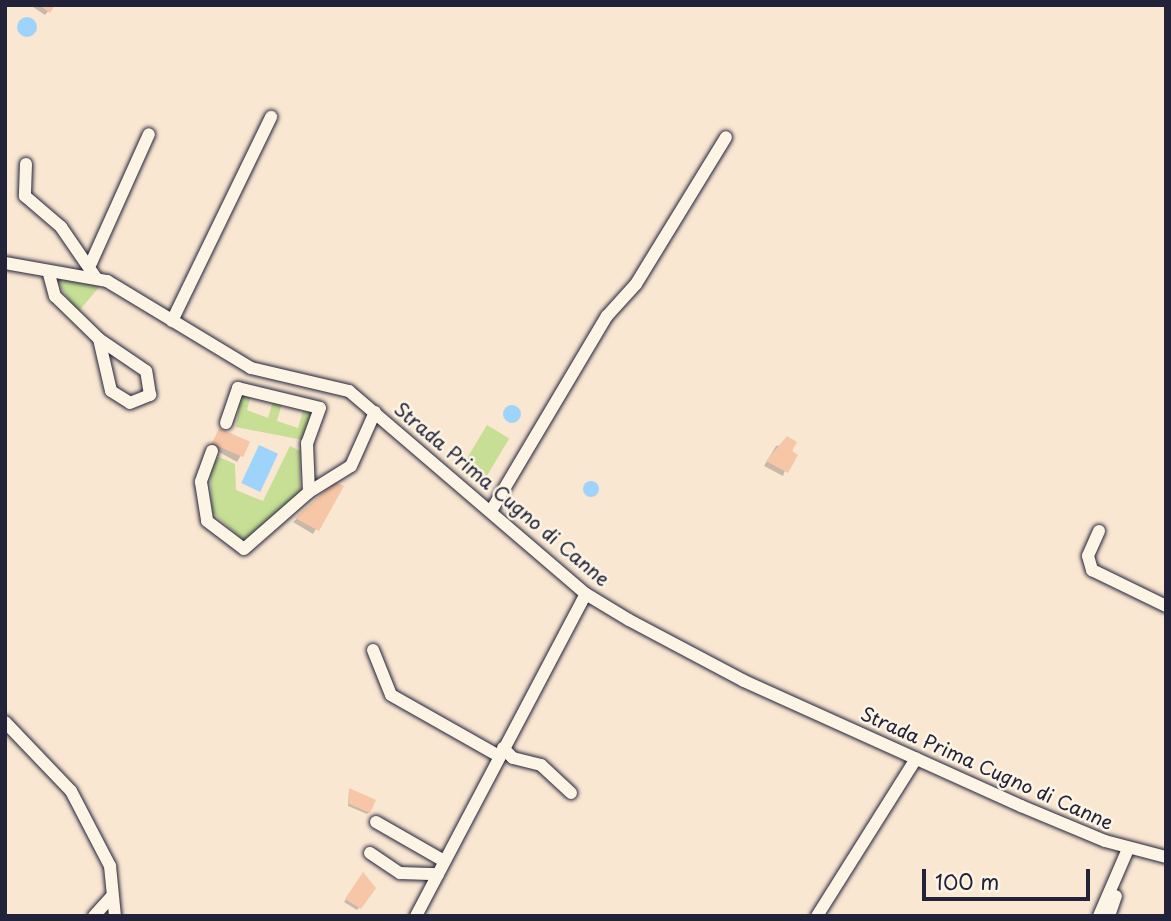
<!DOCTYPE html>
<html>
<head>
<meta charset="utf-8">
<style>
	body { margin:0 }
	#map { position:relative; width:1171px; height:921px; overflow:hidden; background:#fae7d2; font-family:"Playpen Sans",sans-serif }
	div>[style] { position:absolute }
	.green>* { inset:0; background:#c6df95; transform-origin:0 0 }
	.water>* { inset:0; background:#9ed3fc; transform-origin:0 0 }
	.round { border-radius:50% }
	.shadow>* { inset:0; background:#0003 }
	.building>* { inset:0; background:#f6c6a6; transform-origin:0 0 }
	.roads { filter:drop-shadow(0 0 2px #22223b) drop-shadow(0 0 2px #22223b) }
	.minor>* { height:12px; margin:-6px; padding:0 6px; transform-origin:6px; border-radius:6px; background:#fcf5e5 }
	span { translate:-50% -50%; white-space:nowrap; text-align:center; line-height:1.15; -webkit-text-stroke:5px #fcf5e5; paint-order:stroke }
	.street-label { font-size:19px; color:#22223b }
	.frame { position:absolute; inset:0; border:7px solid #22223b; pointer-events:none }
	.scale { position:absolute; left:922px; top:869px; width:168px; height:32px; box-sizing:border-box; border:4px solid #22223b; border-top:0; padding-left:9px; font-size:21px; line-height:24px; white-space:nowrap; color:#22223b; -webkit-text-stroke:5px #fcf5e5; paint-order:stroke }
</style>
</head>
<body>
<div id="map">
	<div class="green">
		<div style="clip-path:polygon(56px 279px,98px 284px,101px 285px,77px 313px)"></div>
		<div style="clip-path:polygon(241px 393px,251px 395px,247px 410px,268px 418px,273px 401px,282px 403px,277px 421px,298px 428px,304px 408px,313px 411px,303px 440px,236px 427px)"></div>
		<div style="left:487px;top:425px;width:26px;height:54px;rotate:31deg"></div>
		<div style="clip-path:polygon(290px 446px,300px 451px,300px 492px,244px 541px,212px 512px,210px 468px,219px 457px,235px 464px,236px 490px,263px 501px)"></div>
	</div>
	<div class="water">
		<div class="round" style="left:17px;top:17px;width:20px;height:20px"></div>
		<div class="round" style="left:503px;top:405px;width:18px;height:18px"></div>
		<div style="left:259px;top:445px;width:21px;height:42px;rotate:25deg"></div>
		<div class="round" style="left:583px;top:481px;width:16px;height:16px"></div>
	</div>
	<div class="shadow">
		<div style="clip-path:polygon(30px 5px,53px 5px,45px 15px)"></div>
		<div style="clip-path:polygon(219px 430px,248px 443px,237px 462px,210px 447px)"></div>
		<div style="clip-path:polygon(795px 443px,783px 476px,764px 466px,776px 446px)"></div>
		<div style="clip-path:polygon(335px 484px,341px 487px,313px 534px,293px 522px)"></div>
		<div style="clip-path:polygon(349px 790px,369px 812px,367px 814px,348px 806px)"></div>
		<div style="clip-path:polygon(361px 877px,374px 888px,357px 910px,344px 902px)"></div>
	</div>
	<div class="building">
		<div style="clip-path:polygon(39px 5px,55px 5px,50px 13px)"></div>
		<div style="left:219px;top:428px;width:34px;height:17px;rotate:24deg"></div>
		<div style="clip-path:polygon(787px 436px,797px 442px,792px 451px,798px 455px,788px 473px,766px 461px)"></div>
		<div style="clip-path:polygon(335px 482px,344px 486px,319px 531px,295px 518px)"></div>
		<div style="clip-path:polygon(349px 788px,376px 800px,370px 813px,349px 804px)"></div>
		<div style="clip-path:polygon(363px 872px,376px 888px,361px 909px,345px 899px)"></div>
	</div>
	<div class="roads">
		<div class="minor">
			<div style="left:26px;top:164px;width:32px;rotate:92deg"></div>
			<div style="left:25px;top:196px;width:48px;rotate:40.7deg"></div>
			<div style="left:61px;top:227px;width:62px;rotate:55.5deg"></div>
			<div style="left:5px;top:263px;width:104px;rotate:10deg"></div>
			<div style="left:107px;top:281px;width:168px;rotate:31.1deg"></div>
			<div style="left:251px;top:368px;width:101px;rotate:13.2deg"></div>
			<div style="left:349px;top:391px;width:312px;rotate:40.6deg"></div>
			<div style="left:586px;top:594px;width:50px;rotate:31.2deg"></div>
			<div style="left:629px;top:620px;width:130px;rotate:27.9deg"></div>
			<div style="left:744px;top:681px;width:304px;rotate:24.3deg"></div>
			<div style="left:1021px;top:806px;width:91px;rotate:22.6deg"></div>
			<div style="left:1105px;top:841px;width:63px;rotate:14.7deg"></div>
			<div style="left:91px;top:263px;width:141px;rotate:-65.8deg"></div>
			<div style="left:49px;top:274px;width:23px;rotate:75deg"></div>
			<div style="left:55px;top:296px;width:62px;rotate:44.3deg"></div>
			<div style="left:99px;top:339px;width:53px;rotate:77deg"></div>
			<div style="left:111px;top:391px;width:22px;rotate:32deg"></div>
			<div style="left:130px;top:403px;width:22px;rotate:-22deg"></div>
			<div style="left:150px;top:395px;width:24px;rotate:-99deg"></div>
			<div style="left:146px;top:371px;width:57px;rotate:-145.8deg"></div>
			<div style="left:172px;top:321px;width:227px;rotate:-64.1deg"></div>
			<div style="left:226px;top:423px;width:37px;rotate:-71deg"></div>
			<div style="left:238px;top:388px;width:84px;rotate:13.7deg"></div>
			<div style="left:320px;top:408px;width:37px;rotate:110deg"></div>
			<div style="left:307px;top:443px;width:49px;rotate:87.7deg"></div>
			<div style="left:212px;top:451px;width:33px;rotate:110deg"></div>
			<div style="left:201px;top:482px;width:39px;rotate:81deg"></div>
			<div style="left:207px;top:521px;width:46px;rotate:37.1deg"></div>
			<div style="left:244px;top:549px;width:86px;rotate:-41.2deg"></div>
			<div style="left:309px;top:492px;width:49px;rotate:-31.8deg"></div>
			<div style="left:351px;top:466px;width:59px;rotate:-66deg"></div>
			<div style="left:491px;top:511px;width:227px;rotate:-59.3deg"></div>
			<div style="left:607px;top:316px;width:43px;rotate:-47.8deg"></div>
			<div style="left:636px;top:284px;width:172px;rotate:-58.5deg"></div>
			<div style="left:1099px;top:531px;width:27px;rotate:114deg"></div>
			<div style="left:1088px;top:556px;width:15px;rotate:74deg"></div>
			<div style="left:1092px;top:570px;width:82px;rotate:25.9deg"></div>
			<div style="left:373px;top:650px;width:48px;rotate:68.2deg"></div>
			<div style="left:391px;top:695px;width:124px;rotate:29.5deg"></div>
			<div style="left:5px;top:722px;width:95px;rotate:46.3deg"></div>
			<div style="left:71px;top:791px;width:85px;rotate:62.5deg"></div>
			<div style="left:110px;top:866px;width:50px;rotate:84.3deg"></div>
			<div style="left:503px;top:748px;width:14px;rotate:45deg"></div>
			<div style="left:513px;top:758px;width:29px;rotate:14deg"></div>
			<div style="left:541px;top:765px;width:41px;rotate:43deg"></div>
			<div style="left:376px;top:822px;width:78px;rotate:29.8deg"></div>
			<div style="left:370px;top:853px;width:36px;rotate:34deg"></div>
			<div style="left:400px;top:873px;width:38px;rotate:2deg"></div>
			<div style="left:94px;top:916px;width:27px;rotate:-48deg"></div>
			<div style="left:416px;top:916px;width:364px;rotate:-62.2deg"></div>
			<div style="left:817px;top:916px;width:186px;rotate:-57.8deg"></div>
			<div style="left:1099px;top:916px;width:73px;rotate:-66.6deg"></div>
			<div style="left:1109px;top:916px;width:21px;rotate:-71deg"></div>
		</div>
	</div>
	<div class="street-label">
		<span style="left:502px;top:494px;rotate:40deg">Strada Prima Cugno di Canne</span>
		<span style="left:987px;top:768px;rotate:24deg">Strada Prima Cugno di Canne</span>
	</div>
	<div class="frame"></div>
	<div class="scale">100 m</div>
</div>
</body>
</html>
